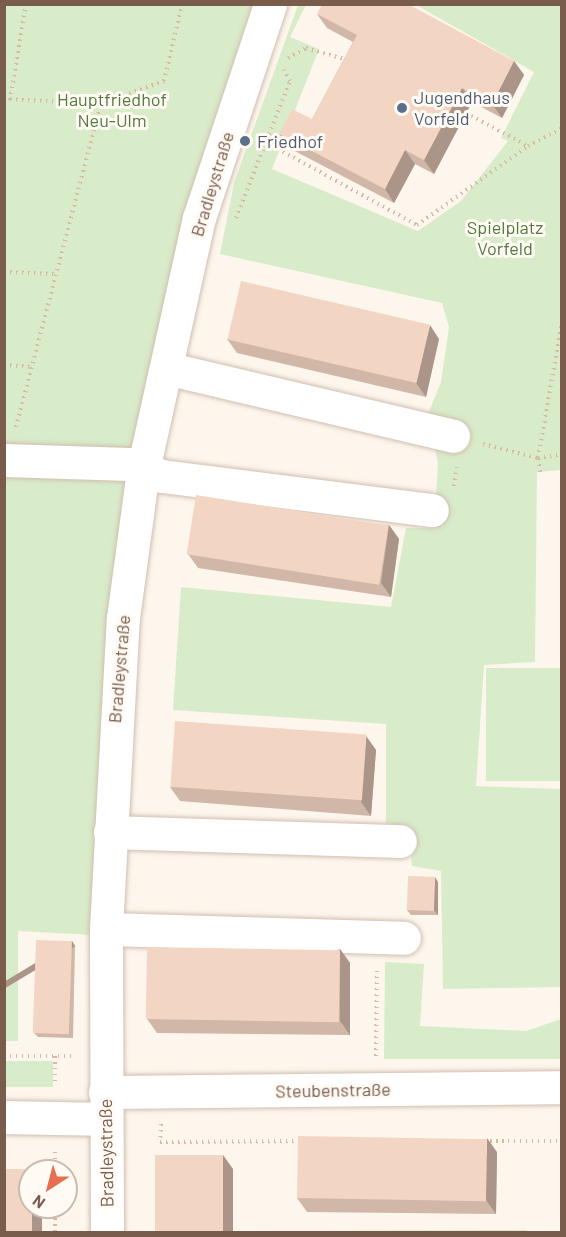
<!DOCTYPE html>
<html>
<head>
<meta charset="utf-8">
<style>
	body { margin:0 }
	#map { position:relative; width:566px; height:1237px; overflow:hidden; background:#fdf6ec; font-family:Barlow,sans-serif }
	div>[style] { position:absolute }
	.green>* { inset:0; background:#d8ecc9; transform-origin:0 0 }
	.path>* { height:4px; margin-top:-2px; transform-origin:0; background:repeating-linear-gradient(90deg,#d9b8a5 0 1.5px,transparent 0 6px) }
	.roads { filter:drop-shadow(0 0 2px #d1beb0) drop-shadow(0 0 2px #d1beb0) }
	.minor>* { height:33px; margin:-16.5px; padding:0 16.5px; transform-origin:16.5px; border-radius:16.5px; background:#fff }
	.wall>* { inset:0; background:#d1b7a8 }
	.shaded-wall>* { inset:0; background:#aa9588; transform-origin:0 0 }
	.building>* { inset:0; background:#f3d5c3; transform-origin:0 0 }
	.dots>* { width:16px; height:16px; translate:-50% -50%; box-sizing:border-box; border:3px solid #fffaf3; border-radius:50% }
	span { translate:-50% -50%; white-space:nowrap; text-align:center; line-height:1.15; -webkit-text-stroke:6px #fffaf3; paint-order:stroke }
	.service-label { font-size:18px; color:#4e5e75 }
	.left { translate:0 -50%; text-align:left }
	.park-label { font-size:18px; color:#537a41 }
	.street-label { font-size:18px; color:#7a5c4d }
	.frame { position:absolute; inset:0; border:6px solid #7a5c4d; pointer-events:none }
	.north { position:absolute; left:18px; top:1159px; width:60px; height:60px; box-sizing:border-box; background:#fffaf3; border:2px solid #cabbb1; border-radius:50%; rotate:216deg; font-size:16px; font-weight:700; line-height:24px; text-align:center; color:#7a5c4d }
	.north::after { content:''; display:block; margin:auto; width:21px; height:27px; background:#e76f51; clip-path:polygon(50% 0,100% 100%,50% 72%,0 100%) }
</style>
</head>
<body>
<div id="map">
	<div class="green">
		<div style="clip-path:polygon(5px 5px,253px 5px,196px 202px,93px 935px,18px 931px,18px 1041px,5px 1041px)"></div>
		<div style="clip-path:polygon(298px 5px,306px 5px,290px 37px,319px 49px,272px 169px,418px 231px,461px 201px,508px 141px,501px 138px,534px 72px,416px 5px,561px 5px,561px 470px,537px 472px,535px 662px,484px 665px,476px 786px,561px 789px,561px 987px,443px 989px,441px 871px,412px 866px,409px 828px,386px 823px,386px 724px,173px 710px,181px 587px,391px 607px,406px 528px,434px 528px,438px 464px,428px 414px,441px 382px,449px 327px,442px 303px,220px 254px,234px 183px)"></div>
		<div style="left:486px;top:668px;width:75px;height:113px"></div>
		<div style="clip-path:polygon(385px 962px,424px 964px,420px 1026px,526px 1031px,561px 1019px,561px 1059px,384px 1059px)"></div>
		<div style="left:5px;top:1061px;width:48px;height:26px"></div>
		<div style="clip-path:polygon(526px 1230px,528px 1232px,238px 1232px,238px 1231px)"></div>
	</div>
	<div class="path">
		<div style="left:288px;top:58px;width:21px;rotate:-29deg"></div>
		<div style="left:306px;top:48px;width:44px;rotate:15.9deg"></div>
		<div style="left:4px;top:99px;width:97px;rotate:3deg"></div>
		<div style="left:10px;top:100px;width:97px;rotate:-80.5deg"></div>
		<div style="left:466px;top:113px;width:70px;rotate:28deg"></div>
		<div style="left:528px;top:146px;width:38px;rotate:-28deg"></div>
		<div style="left:267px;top:143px;width:171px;rotate:28.7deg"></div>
		<div style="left:417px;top:225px;width:136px;rotate:-35.4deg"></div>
		<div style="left:236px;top:218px;width:147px;rotate:-68.5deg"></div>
		<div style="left:290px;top:81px;width:13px;rotate:-119deg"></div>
		<div style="left:4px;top:272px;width:52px;rotate:2.2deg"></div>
		<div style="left:4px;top:365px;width:28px;rotate:4deg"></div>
		<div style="left:16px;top:427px;width:334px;rotate:-75.3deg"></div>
		<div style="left:101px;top:104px;width:67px;rotate:-20.1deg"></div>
		<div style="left:164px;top:81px;width:79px;rotate:-76.8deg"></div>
		<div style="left:483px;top:444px;width:57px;rotate:14.3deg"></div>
		<div style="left:538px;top:458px;width:24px;rotate:-9deg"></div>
		<div style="left:540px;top:472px;width:14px;rotate:-98deg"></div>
		<div style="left:538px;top:458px;width:138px;rotate:-80deg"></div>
		<div style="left:454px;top:486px;width:19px;rotate:-81deg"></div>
		<div style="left:4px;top:1056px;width:72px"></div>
		<div style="left:55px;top:1056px;width:29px;rotate:90deg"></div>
		<div style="left:376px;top:1056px;width:85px;rotate:-89.3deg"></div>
		<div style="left:161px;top:1124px;width:18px;rotate:93deg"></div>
		<div style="left:160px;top:1142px;width:143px;rotate:-0.4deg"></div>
		<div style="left:484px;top:1141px;width:78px"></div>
		<div style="left:55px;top:1171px;width:21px;rotate:-90deg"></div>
		<div style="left:55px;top:1232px;width:25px;rotate:-90deg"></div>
	</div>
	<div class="roads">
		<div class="minor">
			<div style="left:166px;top:368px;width:295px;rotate:13.3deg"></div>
			<div style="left:4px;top:460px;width:125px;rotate:1.8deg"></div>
			<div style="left:129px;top:464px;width:35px;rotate:20deg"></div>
			<div style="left:162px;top:476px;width:272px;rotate:7.2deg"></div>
			<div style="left:110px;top:832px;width:290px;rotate:1.8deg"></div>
			<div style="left:106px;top:929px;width:298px;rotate:1.7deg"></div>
			<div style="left:105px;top:1092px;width:457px;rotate:-0.6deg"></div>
			<div style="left:4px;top:1117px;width:102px;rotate:1.1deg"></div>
			<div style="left:107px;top:1232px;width:303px;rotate:-90.2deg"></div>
			<div style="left:106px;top:929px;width:311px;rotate:-86.9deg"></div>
			<div style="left:123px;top:618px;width:149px;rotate:-82.3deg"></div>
			<div style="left:143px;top:470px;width:258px;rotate:-77.5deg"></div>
			<div style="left:199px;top:218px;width:225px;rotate:-71.6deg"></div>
		</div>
	</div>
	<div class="wall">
		<div style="clip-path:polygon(317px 14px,514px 61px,524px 75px,502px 118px,472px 102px,434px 174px,415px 164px,394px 203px,289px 148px,279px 134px,312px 119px,353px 42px,327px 28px)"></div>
		<div style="clip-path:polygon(227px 339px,439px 339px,426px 397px,237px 353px)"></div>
		<div style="clip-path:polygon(389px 525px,399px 539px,391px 597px,198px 568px,188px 554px)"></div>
		<div style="clip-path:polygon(366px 736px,376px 750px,371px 816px,180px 801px,170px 787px)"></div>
		<div style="clip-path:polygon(438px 882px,438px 915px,411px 915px,407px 910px)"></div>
		<div style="clip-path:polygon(72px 941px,75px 946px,73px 1038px,38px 1037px,34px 1033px)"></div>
		<div style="clip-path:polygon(340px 949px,350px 963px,350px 1035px,157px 1033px,147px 1019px)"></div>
		<div style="clip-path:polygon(497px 1152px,496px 1214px,307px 1212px,297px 1198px)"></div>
	</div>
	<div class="shaded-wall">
		<div style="clip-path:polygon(514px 61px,524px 75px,502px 118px,492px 104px)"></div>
		<div style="clip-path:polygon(462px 88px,472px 102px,434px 174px,424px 160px)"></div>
		<div style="clip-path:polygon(405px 150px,415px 164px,394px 203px,385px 189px)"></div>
		<div style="clip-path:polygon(430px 325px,439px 339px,426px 397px,416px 383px)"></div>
		<div style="clip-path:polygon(389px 525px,399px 539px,391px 597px,381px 583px)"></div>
		<div style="clip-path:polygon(366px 736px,376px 750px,371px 816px,361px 802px)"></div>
		<div style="clip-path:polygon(435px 877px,438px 882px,438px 915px,434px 910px)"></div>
		<div style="left:72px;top:941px;width:6px;height:93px;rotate:59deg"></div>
		<div style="clip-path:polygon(340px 949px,350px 963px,350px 1035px,340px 1021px)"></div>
		<div style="clip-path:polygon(487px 1138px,497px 1152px,496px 1214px,486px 1200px)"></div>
		<div style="clip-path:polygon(223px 1155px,233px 1169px,233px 1233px,223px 1233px)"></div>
		<div style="left:32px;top:1207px;width:10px;height:26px"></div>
	</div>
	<div class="building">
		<div style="clip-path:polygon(322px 4px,408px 4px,514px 61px,492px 104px,462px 88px,424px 160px,405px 150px,385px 189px,279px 134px,292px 109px,312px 119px,357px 35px,317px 14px)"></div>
		<div style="left:241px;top:281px;width:194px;height:60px;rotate:13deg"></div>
		<div style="left:196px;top:495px;width:195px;height:60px;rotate:9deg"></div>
		<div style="left:175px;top:721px;width:192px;height:66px;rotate:4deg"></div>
		<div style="left:408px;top:876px;width:27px;height:34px;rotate:2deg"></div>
		<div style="left:36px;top:940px;width:36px;height:93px;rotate:2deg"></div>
		<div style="left:147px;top:947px;width:193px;height:72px;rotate:1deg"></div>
		<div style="left:298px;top:1136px;width:189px;height:62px;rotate:1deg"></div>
		<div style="left:155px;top:1155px;width:68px;height:78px"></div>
		<div style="clip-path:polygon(4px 1169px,32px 1169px,32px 1171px,30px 1171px,30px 1207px,32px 1207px,32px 1233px,4px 1233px)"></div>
	</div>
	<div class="dots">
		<div style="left:402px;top:108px;background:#5c6f8a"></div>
		<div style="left:245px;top:141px;background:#5c6f8a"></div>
	</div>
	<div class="service-label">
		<span class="left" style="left:414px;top:108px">Jugendhaus<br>Vorfeld</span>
		<span class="left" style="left:257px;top:141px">Friedhof</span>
	</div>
	<div class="park-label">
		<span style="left:112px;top:110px">Hauptfriedhof<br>Neu-Ulm</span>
		<span style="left:505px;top:238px">Spielplatz<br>Vorfeld</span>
	</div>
	<div class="street-label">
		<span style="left:212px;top:184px;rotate:-73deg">Bradleystraße</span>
		<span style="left:119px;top:669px;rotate:-85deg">Bradleystraße</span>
		<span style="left:333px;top:1090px;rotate:-1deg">Steubenstraße</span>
		<span style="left:106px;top:1153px;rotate:-91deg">Bradleystraße</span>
	</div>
	<div class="frame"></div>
	<div class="north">N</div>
</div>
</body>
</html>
